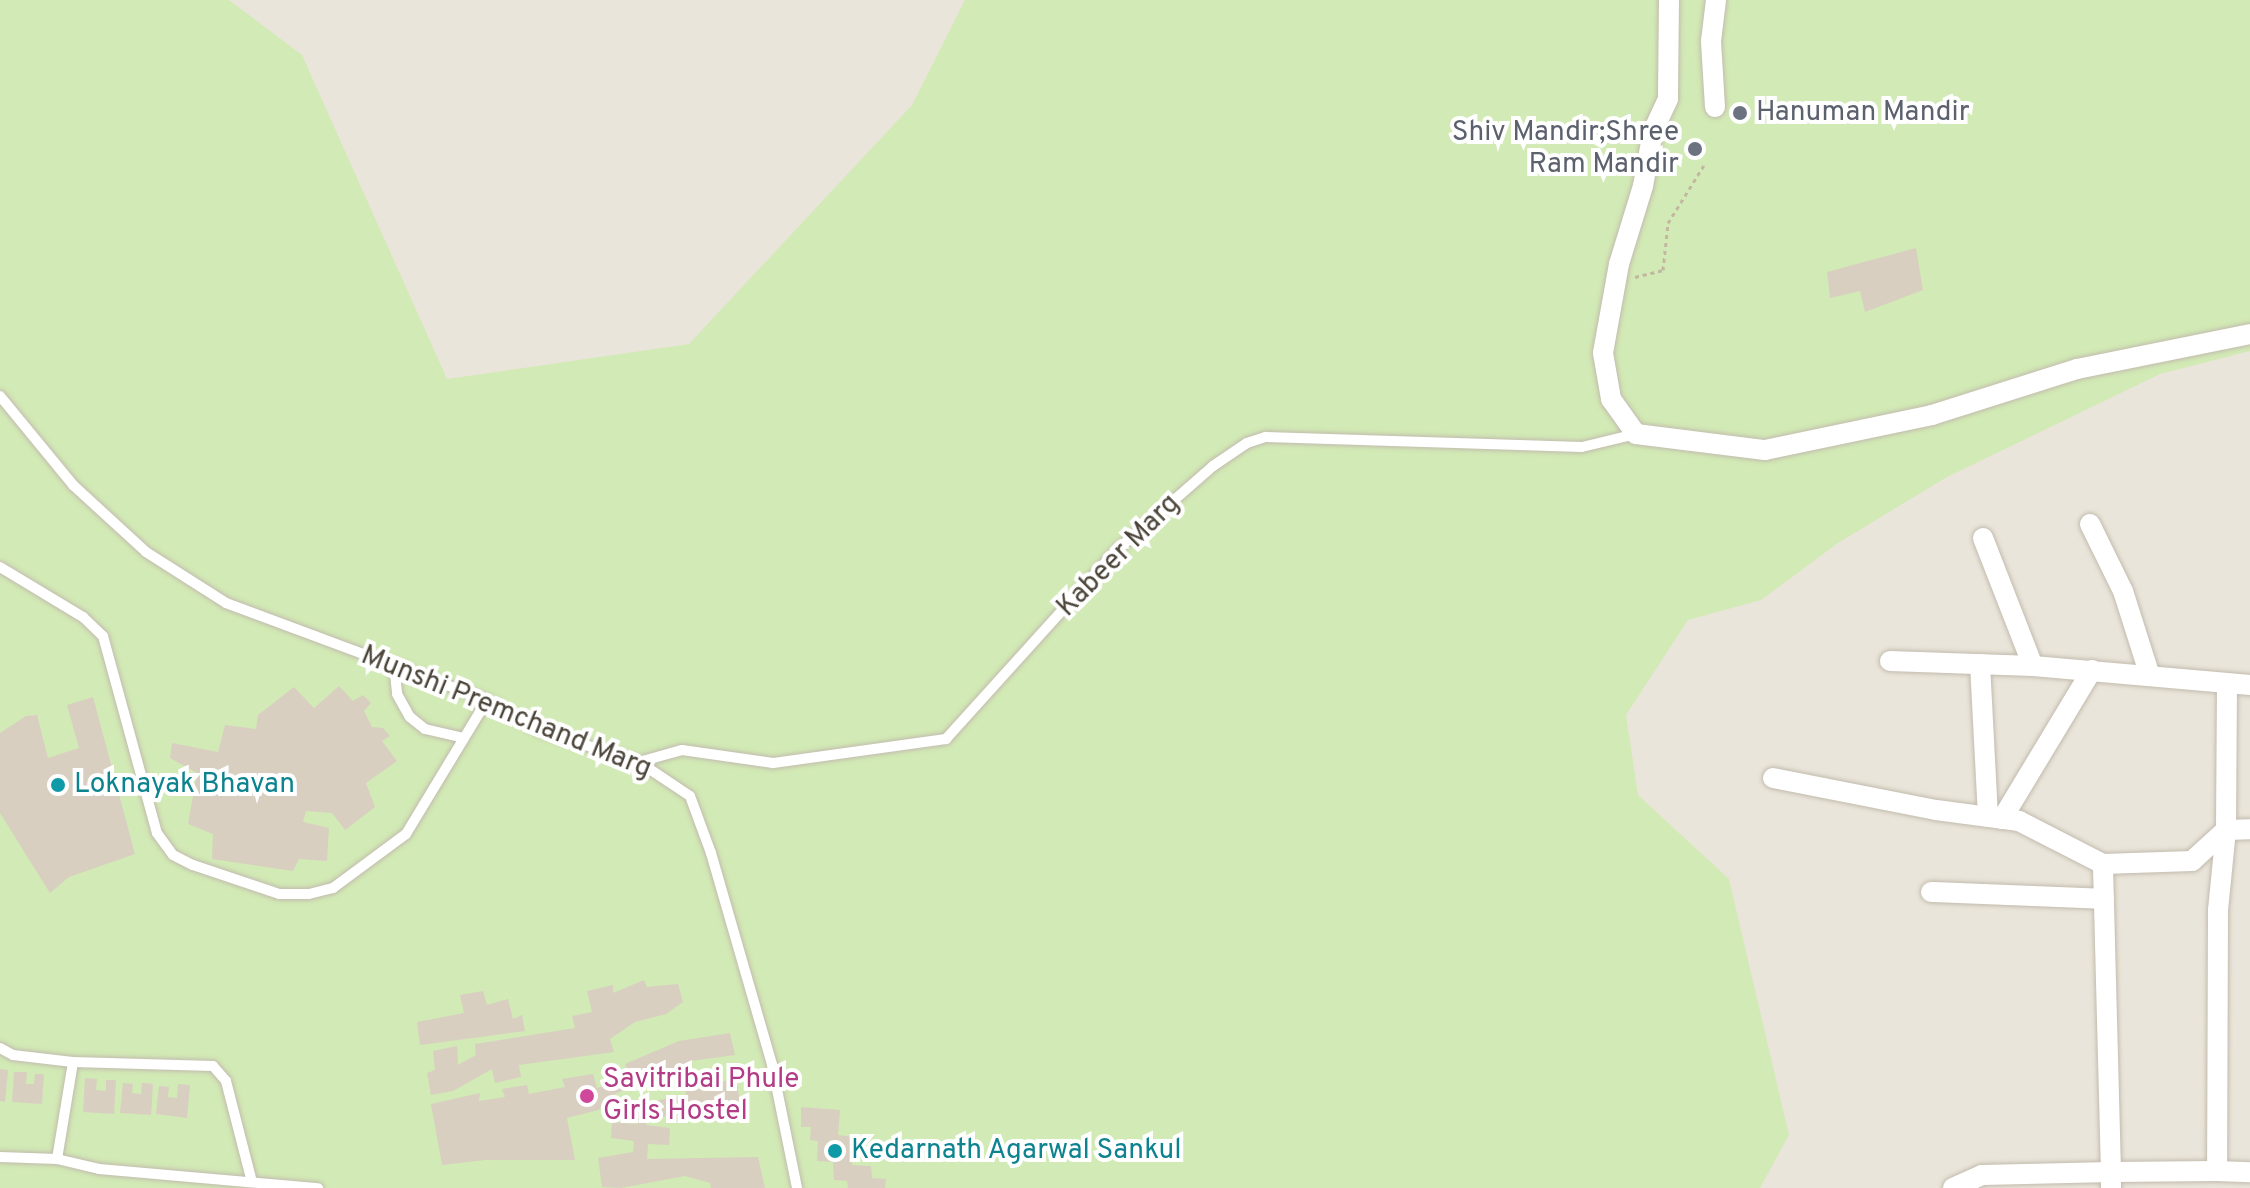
<!DOCTYPE html>
<html>
<head>
<meta charset="utf-8">
<style>
	body { margin:0 }
	#map { position:relative; width:2250px; height:1188px; overflow:hidden; background:#f6f3ec; font-family:Overpass,sans-serif }
	div>[style] { position:absolute }
	.residential>* { inset:0; background:#eae5da; transform-origin:0 0 }
	.green>* { inset:0; background:#d2eab5 }
	.building>* { inset:0; background:#d8cfc1 }
	.path>* { height:3px; margin-top:-1.5px; transform-origin:0; background:repeating-linear-gradient(90deg,#c4b79f 0 4px,transparent 0 8px) }
	.roads { filter:drop-shadow(0 0 2px #c2bbae) drop-shadow(0 0 2px #c2bbae) }
	.lane>* { height:10px; margin:-5px; padding:0 5px; transform-origin:5px; border-radius:5px; background:#fff }
	.street>* { height:20px; margin:-10px; padding:0 10px; transform-origin:10px; border-radius:10px; background:#fff }
	.dots>* { width:22px; height:22px; translate:-50% -50%; box-sizing:border-box; border:4px solid #fff; border-radius:50% }
	span { translate:-50% -50%; white-space:nowrap; text-align:center; line-height:1.15; -webkit-text-stroke:8px #fff; paint-order:stroke }
	.worship-label { font-size:28px; color:#5b616d }
	.left { translate:0 -50%; text-align:left }
	.right { translate:-100% -50%; text-align:right }
	.street-label { font-size:28px; color:#4b4439 }
	.culture-label { font-size:28px; color:#0d838f }
	.hotel-label { font-size:28px; color:#b23c85 }
</style>
</head>
<body>
<div id="map">
	<div class="residential">
		<div style="left:0;top:0;width:2250px;height:1188px"></div>
	</div>
	<div class="green">
		<div style="clip-path:polygon(0 0,229px 0,302px 55px,447px 379px,689px 344px,912px 105px,965px 0,2250px 0,2250px 351px,2160px 374px,1947px 477px,1838px 543px,1761px 600px,1688px 620px,1626px 715px,1638px 795px,1729px 879px,1789px 1135px,1760px 1188px,0 1188px)"></div>
	</div>
	<div class="building">
		<div style="clip-path:polygon(1916px 248px,1923px 290px,1865px 312px,1860px 291px,1830px 298px,1827px 272px)"></div>
		<div style="clip-path:polygon(339px 686px,353px 701px,363px 695px,371px 703px,364px 711px,372px 727px,383px 728px,390px 736px,382px 741px,397px 761px,366px 783px,375px 807px,345px 830px,332px 813px,306px 811px,303px 822px,329px 828px,327px 861px,299px 859px,293px 871px,212px 859px,213px 834px,188px 824px,197px 773px,170px 758px,172px 743px,218px 752px,225px 725px,256px 729px,258px 715px,294px 687px,314px 708px)"></div>
		<div style="clip-path:polygon(93px 697px,135px 854px,69px 877px,50px 893px,0 813px,0 733px,26px 716px,37px 715px,48px 758px,79px 748px,67px 705px)"></div>
		<div style="clip-path:polygon(644px 980px,647px 987px,678px 984px,683px 1002px,666px 1014px,635px 1022px,610px 1039px,614px 1052px,519px 1065px,521px 1077px,495px 1083px,492px 1069px,453px 1091px,431px 1095px,427px 1073px,435px 1070px,433px 1051px,457px 1046px,458px 1065px,476px 1055px,475px 1044px,575px 1028px,572px 1016px,592px 1012px,587px 991px,613px 985px,613px 993px)"></div>
		<div style="clip-path:polygon(483px 991px,487px 1005px,508px 999px,513px 1019px,522px 1015px,525px 1031px,420px 1045px,417px 1022px,464px 1013px,460px 995px)"></div>
		<div style="clip-path:polygon(730px 1033px,735px 1055px,691px 1061px,696px 1089px,720px 1087px,719px 1082px,736px 1079px,741px 1107px,647px 1119px,646px 1125px,670px 1128px,669px 1145px,648px 1144px,647px 1159px,758px 1157px,765px 1188px,711px 1188px,710px 1183px,685px 1176px,621px 1188px,602px 1187px,598px 1158px,633px 1152px,634px 1141px,611px 1138px,612px 1122px,637px 1124px,638px 1104px,686px 1095px,682px 1066px,610px 1096px,610px 1107px,567px 1118px,575px 1160px,485px 1160px,442px 1165px,431px 1104px,480px 1093px,479px 1101px,505px 1097px,502px 1089px,527px 1085px,529px 1094px,565px 1087px,562px 1079px,593px 1074px,597px 1088px,630px 1078px,625px 1064px,679px 1041px)"></div>
		<div style="clip-path:polygon(0 1069px,8px 1070px,5px 1102px,0 1101px)"></div>
		<div style="clip-path:polygon(14px 1072px,27px 1072px,26px 1084px,34px 1084px,35px 1074px,44px 1074px,42px 1104px,12px 1102px)"></div>
		<div style="clip-path:polygon(85px 1078px,97px 1079px,96px 1090px,106px 1091px,106px 1080px,116px 1080px,114px 1114px,83px 1112px)"></div>
		<div style="clip-path:polygon(123px 1083px,133px 1084px,132px 1093px,141px 1094px,142px 1083px,153px 1084px,151px 1115px,120px 1113px)"></div>
		<div style="clip-path:polygon(178px 1084px,190px 1085px,187px 1118px,156px 1114px,159px 1086px,169px 1087px,168px 1097px,177px 1098px)"></div>
		<div style="clip-path:polygon(801px 1107px,840px 1110px,838px 1135px,854px 1137px,852px 1165px,871px 1166px,872px 1178px,886px 1179px,885px 1188px,848px 1188px,847px 1181px,834px 1180px,833px 1162px,817px 1161px,818px 1141px,810px 1140px,811px 1127px,801px 1127px)"></div>
	</div>
	<div class="path">
		<div style="left:1635px;top:277px;width:29px;rotate:-14deg"></div>
		<div style="left:1663px;top:270px;width:47px;rotate:-83.9deg"></div>
		<div style="left:1668px;top:223px;width:68px;rotate:-58.2deg"></div>
	</div>
	<div class="roads">
		<div class="lane">
			<div style="left:0;top:396px;width:115px;rotate:50.6deg"></div>
			<div style="left:73px;top:485px;width:99px;rotate:42.5deg"></div>
			<div style="left:146px;top:552px;width:95px;rotate:32.5deg"></div>
			<div style="left:226px;top:603px;width:278px;rotate:20.4deg"></div>
			<div style="left:487px;top:700px;width:59px;rotate:30.5deg"></div>
			<div style="left:538px;top:730px;width:106px;rotate:17.6deg"></div>
			<div style="left:639px;top:762px;width:61px;rotate:33.7deg"></div>
			<div style="left:690px;top:796px;width:61px;rotate:69.8deg"></div>
			<div style="left:711px;top:853px;width:221px;rotate:73.9deg"></div>
			<div style="left:772px;top:1065px;width:126px;rotate:78.5deg"></div>
			<div style="left:0;top:567px;width:97px;rotate:31.1deg"></div>
			<div style="left:83px;top:617px;width:28px;rotate:44deg"></div>
			<div style="left:103px;top:636px;width:204px;rotate:74.7deg"></div>
			<div style="left:157px;top:833px;width:27px;rotate:54deg"></div>
			<div style="left:173px;top:855px;width:22px;rotate:27deg"></div>
			<div style="left:193px;top:865px;width:91px;rotate:18.6deg"></div>
			<div style="left:279px;top:894px;width:30px"></div>
			<div style="left:309px;top:894px;width:25px;rotate:-14deg"></div>
			<div style="left:333px;top:888px;width:91px;rotate:-36.5deg"></div>
			<div style="left:406px;top:834px;width:157px;rotate:-58.8deg"></div>
			<div style="left:394px;top:664px;width:30px;rotate:84deg"></div>
			<div style="left:397px;top:694px;width:26px;rotate:61deg"></div>
			<div style="left:410px;top:717px;width:19px;rotate:39deg"></div>
			<div style="left:425px;top:729px;width:40px;rotate:13deg"></div>
			<div style="left:639px;top:762px;width:45px;rotate:-15.6deg"></div>
			<div style="left:682px;top:750px;width:92px;rotate:8.1deg"></div>
			<div style="left:773px;top:763px;width:175px;rotate:-7.9deg"></div>
			<div style="left:946px;top:739px;width:255px;rotate:-47.9deg"></div>
			<div style="left:1117px;top:550px;width:128px;rotate:-41.2deg"></div>
			<div style="left:1213px;top:466px;width:41px;rotate:-34.1deg"></div>
			<div style="left:1247px;top:443px;width:20px;rotate:-18deg"></div>
			<div style="left:1266px;top:437px;width:316px;rotate:1.8deg"></div>
			<div style="left:1582px;top:447px;width:56px;rotate:-13.5deg"></div>
			<div style="left:0;top:1048px;width:15px;rotate:28deg"></div>
			<div style="left:13px;top:1055px;width:60px;rotate:6.7deg"></div>
			<div style="left:73px;top:1062px;width:140px;rotate:1.6deg"></div>
			<div style="left:213px;top:1066px;width:20px;rotate:49deg"></div>
			<div style="left:226px;top:1081px;width:104px;rotate:75.6deg"></div>
			<div style="left:0;top:1157px;width:57px;rotate:2deg"></div>
			<div style="left:57px;top:1159px;width:43px;rotate:13.4deg"></div>
			<div style="left:99px;top:1169px;width:220px;rotate:5deg"></div>
			<div style="left:57px;top:1159px;width:98px;rotate:-80.6deg"></div>
		</div>
		<div class="street">
			<div style="left:1669px;top:0;width:99px;rotate:90.6deg"></div>
			<div style="left:1668px;top:99px;width:35px;rotate:115deg"></div>
			<div style="left:1653px;top:131px;width:56px;rotate:100.3deg"></div>
			<div style="left:1643px;top:186px;width:82px;rotate:107.1deg"></div>
			<div style="left:1619px;top:264px;width:90px;rotate:100.2deg"></div>
			<div style="left:1603px;top:353px;width:47px;rotate:80.1deg"></div>
			<div style="left:1611px;top:399px;width:43px;rotate:54.5deg"></div>
			<div style="left:1636px;top:434px;width:130px;rotate:7.1deg"></div>
			<div style="left:1765px;top:450px;width:171px;rotate:-11.8deg"></div>
			<div style="left:1932px;top:415px;width:152px;rotate:-17.6deg"></div>
			<div style="left:2077px;top:369px;width:177px;rotate:-11.4deg"></div>
			<div style="left:1715px;top:107px;width:66px;rotate:-93.5deg"></div>
			<div style="left:1711px;top:41px;width:41px;rotate:-83deg"></div>
			<div style="left:2090px;top:524px;width:75px;rotate:63.8deg"></div>
			<div style="left:2123px;top:591px;width:89px;rotate:72.4deg"></div>
			<div style="left:1983px;top:538px;width:137px;rotate:68.7deg"></div>
			<div style="left:1890px;top:661px;width:143px;rotate:2deg"></div>
			<div style="left:2033px;top:666px;width:218px;rotate:5deg"></div>
			<div style="left:1980px;top:664px;width:153px;rotate:87deg"></div>
			<div style="left:2227px;top:684px;width:146px;rotate:90.4deg"></div>
			<div style="left:2226px;top:830px;width:24px;rotate:-2deg"></div>
			<div style="left:1773px;top:778px;width:166px;rotate:11.1deg"></div>
			<div style="left:1936px;top:810px;width:84px;rotate:7.5deg"></div>
			<div style="left:2019px;top:821px;width:94px;rotate:27.1deg"></div>
			<div style="left:2002px;top:819px;width:174px;rotate:-58.9deg"></div>
			<div style="left:2226px;top:830px;width:80px;rotate:95.7deg"></div>
			<div style="left:2218px;top:910px;width:261px;rotate:90.2deg"></div>
			<div style="left:2217px;top:1171px;width:33px;rotate:2deg"></div>
			<div style="left:1931px;top:892px;width:173px;rotate:2.3deg"></div>
			<div style="left:2217px;top:1171px;width:106px;rotate:179.5deg"></div>
			<div style="left:2111px;top:1172px;width:308px;rotate:-91.5deg"></div>
			<div style="left:2103px;top:864px;width:89px;rotate:-1.9deg"></div>
			<div style="left:2192px;top:861px;width:46px;rotate:-42.4deg"></div>
			<div style="left:1953px;top:1188px;width:32px;rotate:-24deg"></div>
			<div style="left:1982px;top:1175px;width:129px;rotate:-1.3deg"></div>
			<div style="left:2111px;top:1172px;width:16px;rotate:90deg"></div>
		</div>
	</div>
	<div class="dots">
		<div style="left:1740px;top:113px;background:#6b7280"></div>
		<div style="left:1695px;top:149px;background:#6b7280"></div>
		<div style="left:58px;top:785px;background:#0f9aa8"></div>
		<div style="left:587px;top:1096px;background:#d1479c"></div>
		<div style="left:835px;top:1151px;background:#0f9aa8"></div>
	</div>
	<div class="worship-label">
		<span class="left" style="left:1756px;top:113px">Hanuman Mandir</span>
		<span class="right" style="left:1679px;top:149px">Shiv Mandir;Shree<br>Ram Mandir</span>
	</div>
	<div class="street-label">
		<span style="left:1119px;top:556px;rotate:-45deg">Kabeer Marg</span>
		<span style="left:506px;top:713px;rotate:22deg">Munshi Premchand Marg</span>
	</div>
	<div class="culture-label">
		<span class="left" style="left:74px;top:785px">Loknayak Bhavan</span>
		<span class="left" style="left:851px;top:1151px">Kedarnath Agarwal Sankul</span>
	</div>
	<div class="hotel-label">
		<span class="left" style="left:603px;top:1096px">Savitribai Phule<br>Girls Hostel</span>
	</div>
</div>
</body>
</html>
